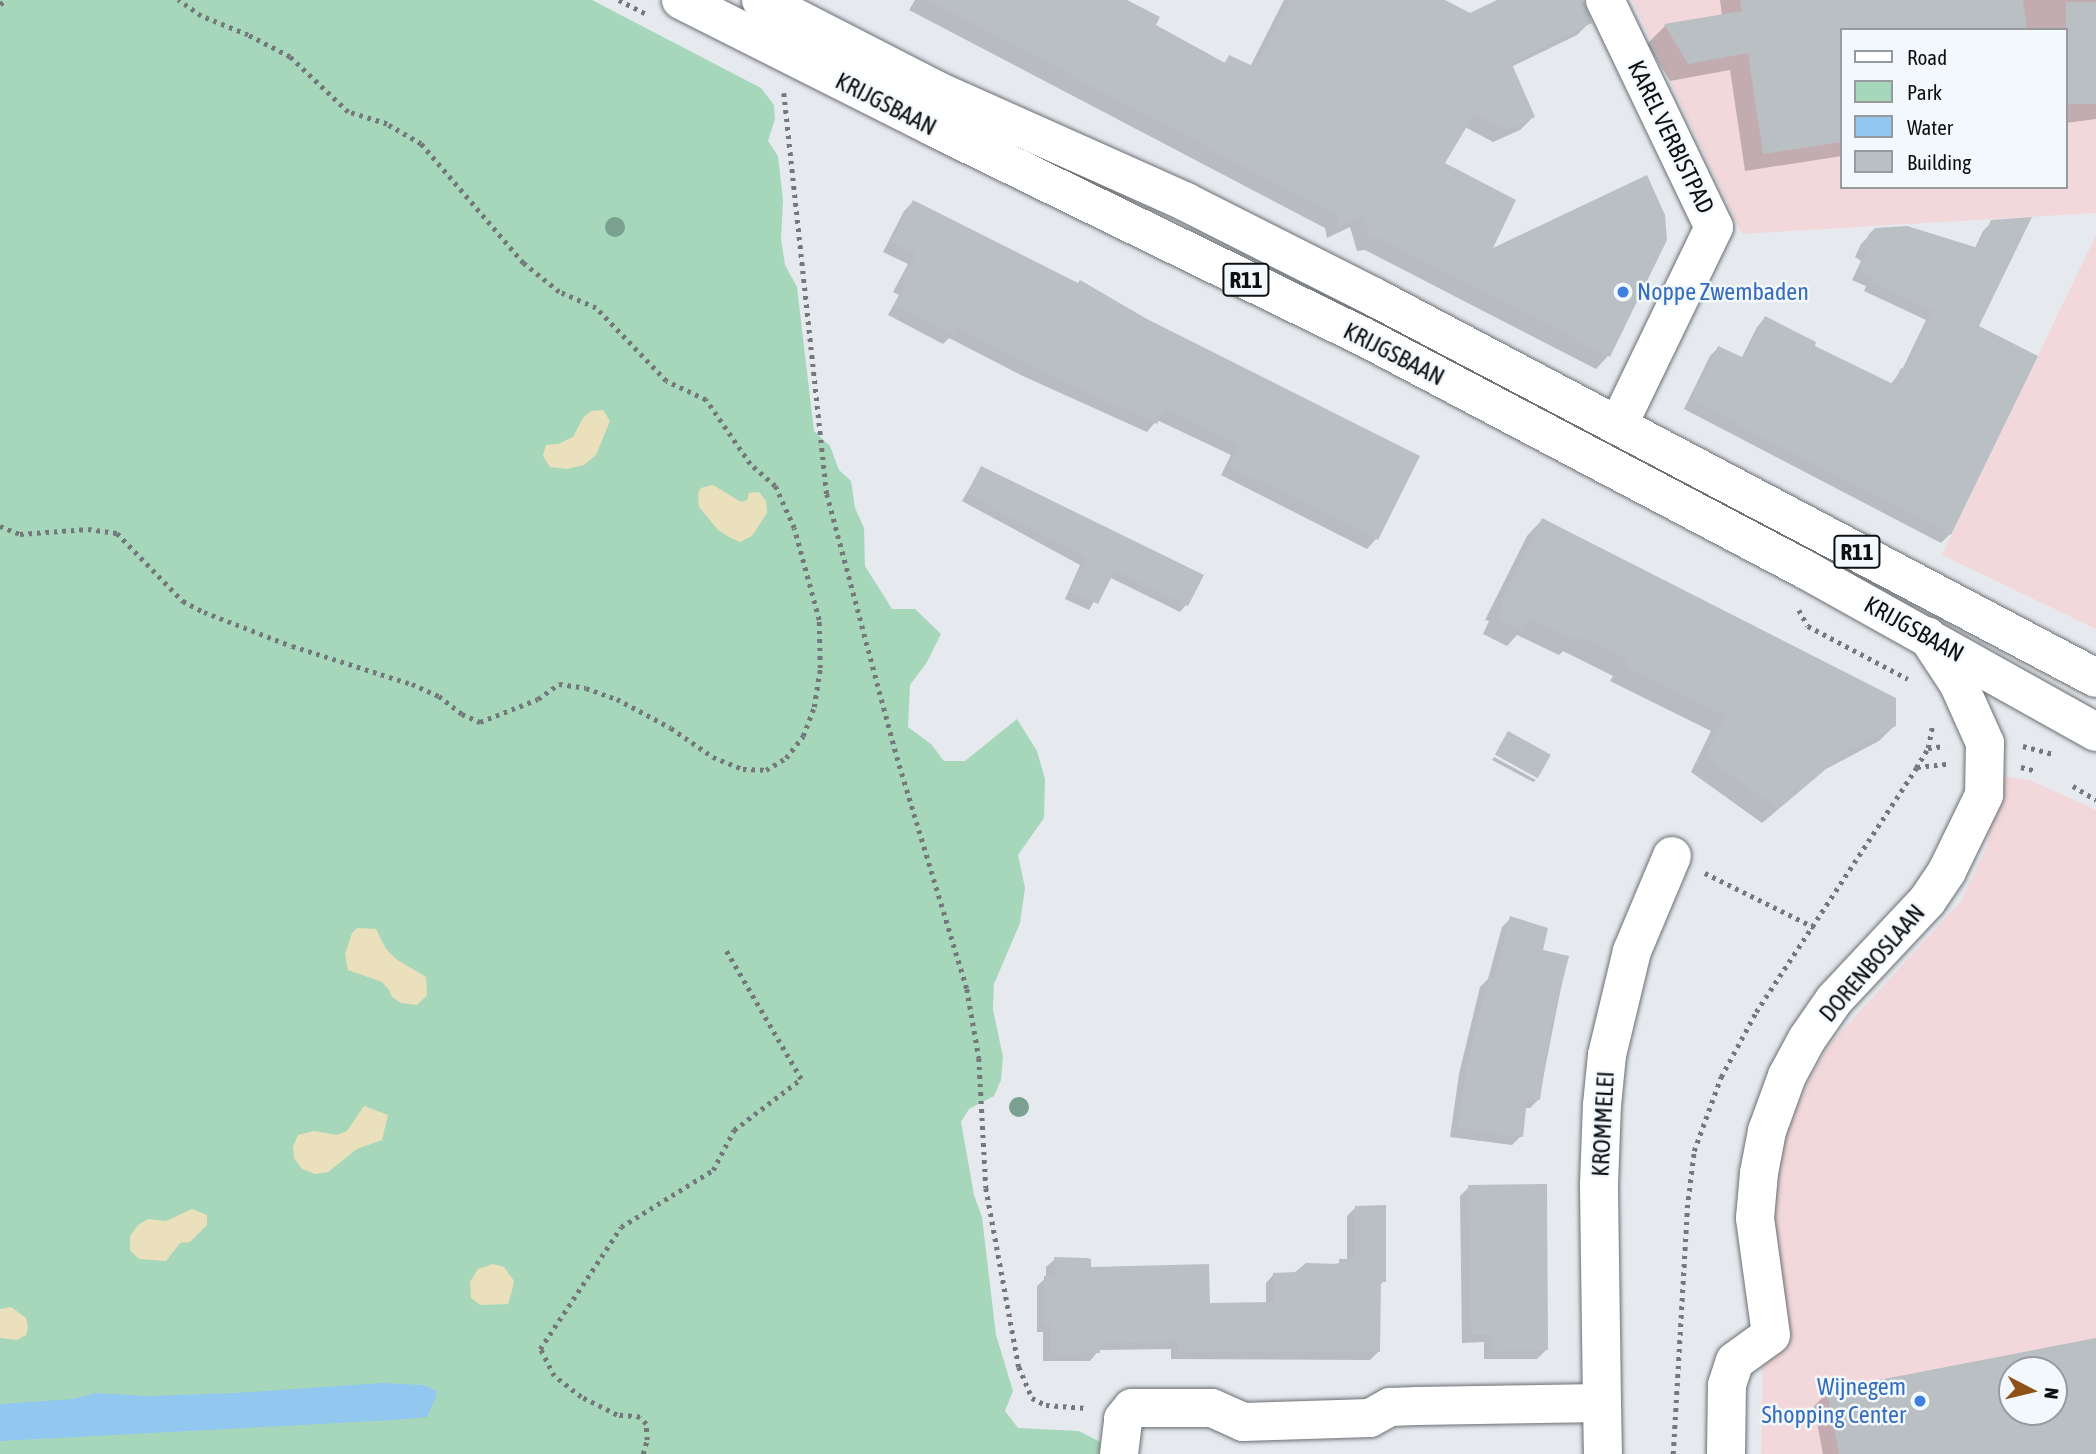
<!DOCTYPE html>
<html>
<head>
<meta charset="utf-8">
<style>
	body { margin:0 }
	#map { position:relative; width:2096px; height:1454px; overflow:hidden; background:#e6eaef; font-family:"Asap Condensed",sans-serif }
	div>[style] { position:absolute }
	.commercial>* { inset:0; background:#f3d8db }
	.green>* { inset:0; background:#a7d7ba }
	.sand>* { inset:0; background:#eae0bb }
	.water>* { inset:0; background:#92c8ef }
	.shadow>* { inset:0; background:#0003 }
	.building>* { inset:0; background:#babfc4; transform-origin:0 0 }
	.path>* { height:4.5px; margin-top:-2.25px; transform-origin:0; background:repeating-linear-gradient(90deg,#75787b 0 3.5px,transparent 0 8.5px) }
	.roads { filter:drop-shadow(0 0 2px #6b6f73) drop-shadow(0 0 2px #6b6f73) }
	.street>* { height:38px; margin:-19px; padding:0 19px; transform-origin:19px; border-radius:19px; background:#fff }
	.primary>* { height:38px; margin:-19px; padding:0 19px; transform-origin:19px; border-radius:19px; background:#fff }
	.trees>* { width:20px; height:20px; margin:-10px; border-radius:50%; background:#79a090 }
	.dots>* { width:19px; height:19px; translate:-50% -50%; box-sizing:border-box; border:4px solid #f3f8fd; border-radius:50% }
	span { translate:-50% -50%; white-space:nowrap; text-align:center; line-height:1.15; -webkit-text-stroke:5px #f3f8fd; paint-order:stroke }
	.shield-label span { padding:2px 5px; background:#f3f8fd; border:2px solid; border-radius:5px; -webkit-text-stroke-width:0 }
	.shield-label { font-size:23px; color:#0e1011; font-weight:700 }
	.street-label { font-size:24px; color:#0e1011 }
	.shop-label { font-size:24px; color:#366cbe }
	.left { translate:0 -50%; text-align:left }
	.right { translate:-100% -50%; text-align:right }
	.legend { position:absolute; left:1840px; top:28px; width:228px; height:161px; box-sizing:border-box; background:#f3f8fd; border:2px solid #979b9f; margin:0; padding:9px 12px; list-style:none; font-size:21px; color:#0e1011 }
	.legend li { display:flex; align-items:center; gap:14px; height:35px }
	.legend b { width:35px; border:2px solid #979b9f }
	.north { position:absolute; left:1998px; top:1356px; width:70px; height:70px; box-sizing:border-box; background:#f3f8fd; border:2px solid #979b9f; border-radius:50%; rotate:97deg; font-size:19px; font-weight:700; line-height:28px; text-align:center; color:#0e1011 }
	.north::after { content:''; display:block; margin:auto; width:24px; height:32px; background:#8f5116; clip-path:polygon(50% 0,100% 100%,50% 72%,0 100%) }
</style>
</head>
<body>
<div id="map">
	<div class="commercial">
		<div style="clip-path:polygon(evenodd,1632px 0,2096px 0,2096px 213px,1742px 234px,1632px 0,1842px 30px,2066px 30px,2066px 187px,1842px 187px,1842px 30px)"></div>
		<div style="clip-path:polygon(2096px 235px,2096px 629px,1942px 555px)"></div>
		<div style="clip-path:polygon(evenodd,1999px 776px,2030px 780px,2096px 810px,2096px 1454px,1761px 1454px,1766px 1192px,1778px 1156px,1808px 1082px,1829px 1045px,1961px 901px,1987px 847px,1999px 776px,2012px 1370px,2054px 1370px,2054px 1412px,2012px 1412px,2012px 1370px)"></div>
	</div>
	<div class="green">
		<div style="clip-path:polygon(0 0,592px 0,761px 88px,774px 105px,775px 119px,768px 141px,778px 156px,783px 200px,781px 239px,785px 265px,797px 287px,814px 431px,830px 446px,839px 470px,851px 481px,855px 508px,864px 528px,865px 566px,892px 609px,915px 609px,941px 634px,927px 662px,910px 685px,908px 727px,931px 744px,944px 761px,965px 761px,1017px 719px,1037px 751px,1045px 779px,1044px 818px,1018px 855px,1025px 888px,1020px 923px,994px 984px,993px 1009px,1003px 1057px,1001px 1080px,994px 1096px,969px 1109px,961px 1122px,974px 1195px,982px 1217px,996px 1335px,1013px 1391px,1005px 1411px,1018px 1428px,1079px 1431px,1102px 1443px,1113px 1454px,0 1454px)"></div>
	</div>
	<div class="sand">
		<div style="clip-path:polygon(603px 410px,610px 421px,596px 455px,584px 465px,567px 469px,550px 467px,543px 456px,546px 445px,558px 444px,573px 437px,583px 418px,591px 411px)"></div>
		<div style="clip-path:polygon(713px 485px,741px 502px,747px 500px,749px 493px,759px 492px,766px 501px,767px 513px,752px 536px,740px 542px,729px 537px,718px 530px,699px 507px,698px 494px,701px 488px)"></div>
		<div style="clip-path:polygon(357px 928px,376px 929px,386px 949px,396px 959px,426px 977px,427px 995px,417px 1005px,401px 1003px,392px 997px,389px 990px,382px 982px,348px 970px,345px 954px,352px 933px)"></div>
		<div style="clip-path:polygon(364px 1106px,388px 1115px,382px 1140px,357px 1149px,328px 1172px,315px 1174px,302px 1169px,294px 1158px,293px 1147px,298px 1135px,314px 1131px,337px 1135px,347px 1131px)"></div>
		<div style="clip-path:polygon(192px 1209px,207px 1215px,207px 1225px,190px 1242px,180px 1243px,166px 1261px,139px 1259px,130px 1250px,130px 1236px,138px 1225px,148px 1219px,166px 1221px)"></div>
		<div style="clip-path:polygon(493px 1264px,504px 1267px,514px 1281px,512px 1291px,508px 1304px,480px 1305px,471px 1298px,470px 1282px,478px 1269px)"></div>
		<div style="clip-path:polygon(11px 1307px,26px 1318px,28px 1327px,26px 1335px,17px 1340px,0 1338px,0 1309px)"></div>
	</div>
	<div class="water">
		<div style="clip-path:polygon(381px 1383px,423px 1385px,435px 1390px,437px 1395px,427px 1417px,395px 1420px,0 1441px,0 1404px,72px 1399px,96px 1393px,147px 1396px,234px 1393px)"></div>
	</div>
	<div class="shadow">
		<div style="clip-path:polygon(915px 0,1123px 0,1153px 26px,1223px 64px,1230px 57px,1250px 67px,1284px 0,1442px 0,1470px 15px,1501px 0,1582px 0,1590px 22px,1577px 35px,1511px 67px,1533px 117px,1520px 130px,1493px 142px,1465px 127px,1442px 163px,1489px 251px,1665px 240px,1608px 356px,1596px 369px,1365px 250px,1357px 251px,1350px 227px,1327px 238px,1325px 228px,909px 10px)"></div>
		<div style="clip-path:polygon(1720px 0,2096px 0,2096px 119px,2066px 123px,2066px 30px,1842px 30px,1842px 156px,1745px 171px,1730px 70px,1670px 81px,1647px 44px,1665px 26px,1722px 16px)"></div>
		<div style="clip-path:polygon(913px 202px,1418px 457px,1376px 539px,1367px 549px,1221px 475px,1231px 455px,1157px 420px,1147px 432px,1025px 377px,949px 338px,943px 344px,888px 315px,899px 295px,893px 292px,908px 264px,883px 252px,904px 211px)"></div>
		<div style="clip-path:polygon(1992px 222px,1976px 327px,2036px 357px,1950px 534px,1941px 543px,1684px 409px,1710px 356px,1718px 348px,1741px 359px,1757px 327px,1765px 318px,1812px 347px,1890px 385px,1902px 370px,1926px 320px,1864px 291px,1866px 286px,1852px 280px,1861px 261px,1855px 257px,1861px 244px,1875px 230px,1975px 248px,1983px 231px)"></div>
		<div style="clip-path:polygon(981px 468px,1201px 576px,1186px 605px,1180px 612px,1109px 577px,1089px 610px,1065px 599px,1080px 565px,962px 501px)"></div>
		<div style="clip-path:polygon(1542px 520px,1895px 725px,1879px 741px,1826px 769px,1762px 823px,1691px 772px,1711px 731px,1610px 681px,1613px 676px,1563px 651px,1559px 655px,1517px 635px,1507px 646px,1483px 634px,1489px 621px,1485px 620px,1527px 536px)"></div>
		<div style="clip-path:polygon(1494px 757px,1536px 780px,1533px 782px,1492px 760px)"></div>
		<div style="clip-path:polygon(1511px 918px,1541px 951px,1567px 957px,1539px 1099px,1530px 1108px,1525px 1108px,1521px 1136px,1512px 1145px,1450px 1137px,1459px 1074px,1480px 987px,1488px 979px,1502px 927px)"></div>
		<div style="clip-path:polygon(1469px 1187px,1546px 1350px,1537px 1359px,1484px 1359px,1484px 1342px,1462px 1343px,1460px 1196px)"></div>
		<div style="clip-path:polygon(1356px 1207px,1384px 1281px,1379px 1286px,1378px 1352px,1370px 1360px,1171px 1359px,1171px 1349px,1099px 1350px,1090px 1361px,1043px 1361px,1043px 1332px,1037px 1332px,1037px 1286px,1046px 1278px,1046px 1267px,1055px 1259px,1208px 1305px,1266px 1304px,1266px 1283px,1274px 1274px,1296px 1274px,1347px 1261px,1347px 1216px)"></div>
		<div style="clip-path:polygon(evenodd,2096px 1340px,2096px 1454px,1823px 1454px,1814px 1406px,1828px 1392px,2096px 1340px,2012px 1370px,2054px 1370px,2054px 1412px,2012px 1412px,2012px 1370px)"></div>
	</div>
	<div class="building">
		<div style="clip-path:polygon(929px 0,1127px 0,1160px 17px,1156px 25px,1225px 63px,1229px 55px,1255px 67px,1290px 0,1445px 0,1470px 13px,1497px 0,1583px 0,1592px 23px,1511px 62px,1535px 117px,1507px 130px,1475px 113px,1445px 163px,1516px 200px,1493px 248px,1647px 175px,1665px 215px,1667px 240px,1610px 357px,1379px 238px,1370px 239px,1363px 216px,1339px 227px,1338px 216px)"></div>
		<div style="clip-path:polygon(1740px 0,2023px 0,2027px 30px,1842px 30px,1842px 142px,1763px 154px,1748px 53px,1688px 64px,1664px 24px,1742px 11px)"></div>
		<div style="left:2096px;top:2px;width:102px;height:30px;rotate:90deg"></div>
		<div style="clip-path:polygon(913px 200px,1078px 283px,1080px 280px,1147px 319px,1420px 456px,1378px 540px,1229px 466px,1239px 445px,1177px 415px,1164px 410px,1157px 424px,1034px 368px,958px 328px,954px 336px,896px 306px,906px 285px,901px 283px,916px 254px,891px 242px)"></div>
		<div style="clip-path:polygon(2032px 217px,1979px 326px,2038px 356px,1951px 535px,1691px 400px,1718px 346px,1744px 358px,1765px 316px,1816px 342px,1815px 346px,1893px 384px,1901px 368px,1905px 370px,1933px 311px,1871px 282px,1873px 278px,1859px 272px,1868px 252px,1862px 249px,1869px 234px,1875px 228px,1907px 226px,1978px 248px,1991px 220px)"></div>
		<div style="clip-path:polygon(981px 466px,1204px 575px,1188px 606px,1115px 570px,1098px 604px,1070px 592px,1086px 558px,967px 494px)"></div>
		<div style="clip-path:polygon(1542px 518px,1896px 698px,1896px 726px,1843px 754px,1778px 809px,1705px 756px,1725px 716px,1625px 666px,1627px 660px,1579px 636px,1576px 640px,1530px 619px,1523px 632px,1497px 618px,1503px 605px,1500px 604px)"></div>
		<div style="left:1508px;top:731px;width:49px;height:27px;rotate:29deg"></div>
		<div style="clip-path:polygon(1510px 916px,1548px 928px,1543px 950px,1569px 956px,1550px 1031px,1540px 1100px,1527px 1099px,1523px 1137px,1458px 1128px,1467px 1064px,1489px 976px,1494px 977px)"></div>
		<div style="clip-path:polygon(1547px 1184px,1548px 1350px,1493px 1351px,1492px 1334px,1471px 1334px,1468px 1185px)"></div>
		<div style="clip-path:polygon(1386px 1205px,1386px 1282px,1381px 1282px,1380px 1352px,1179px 1352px,1179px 1341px,1100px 1343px,1100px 1353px,1051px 1354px,1051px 1324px,1044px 1324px,1044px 1276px,1054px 1276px,1054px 1257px,1087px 1258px,1091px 1259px,1091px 1267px,1209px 1264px,1210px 1303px,1274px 1302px,1273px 1273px,1295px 1272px,1306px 1263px,1339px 1264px,1339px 1259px,1355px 1259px,1355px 1206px)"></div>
		<div style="clip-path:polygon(evenodd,2096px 1338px,2096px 1454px,1839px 1454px,1827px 1390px,2096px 1338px,2012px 1370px,2054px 1370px,2054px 1412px,2012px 1412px,2012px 1370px)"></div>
	</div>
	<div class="path">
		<div style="left:619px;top:0;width:29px;rotate:27deg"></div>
		<div style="left:0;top:4px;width:8px;rotate:-30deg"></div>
		<div style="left:784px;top:93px;width:403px;rotate:83.9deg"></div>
		<div style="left:827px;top:494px;width:272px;rotate:75.1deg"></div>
		<div style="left:897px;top:757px;width:242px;rotate:73.2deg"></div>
		<div style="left:967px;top:989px;width:70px;rotate:80.1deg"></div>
		<div style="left:979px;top:1058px;width:130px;rotate:86.9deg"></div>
		<div style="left:986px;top:1188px;width:182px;rotate:79.6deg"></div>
		<div style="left:1019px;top:1367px;width:34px;rotate:67deg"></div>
		<div style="left:1032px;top:1398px;width:16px;rotate:27deg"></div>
		<div style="left:1046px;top:1405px;width:40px;rotate:4.3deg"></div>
		<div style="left:0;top:526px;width:22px;rotate:22deg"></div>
		<div style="left:20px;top:534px;width:68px;rotate:-4.2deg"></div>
		<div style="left:88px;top:529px;width:29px;rotate:8deg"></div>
		<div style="left:117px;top:533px;width:95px;rotate:45.9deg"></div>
		<div style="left:183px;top:601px;width:24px;rotate:28deg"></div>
		<div style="left:204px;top:612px;width:94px;rotate:21.1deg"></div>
		<div style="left:292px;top:646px;width:126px;rotate:17.6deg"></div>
		<div style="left:412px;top:684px;width:30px;rotate:24deg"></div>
		<div style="left:439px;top:696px;width:29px;rotate:38deg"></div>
		<div style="left:462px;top:714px;width:20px;rotate:24deg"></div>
		<div style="left:480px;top:722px;width:62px;rotate:-21.6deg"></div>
		<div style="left:538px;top:699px;width:26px;rotate:-36deg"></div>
		<div style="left:559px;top:684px;width:27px;rotate:8deg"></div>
		<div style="left:586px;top:688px;width:33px;rotate:20deg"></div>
		<div style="left:617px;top:699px;width:61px;rotate:28.2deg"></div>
		<div style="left:671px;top:728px;width:51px;rotate:34.6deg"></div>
		<div style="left:713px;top:757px;width:32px;rotate:22deg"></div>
		<div style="left:743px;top:769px;width:23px;rotate:2deg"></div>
		<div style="left:766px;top:770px;width:23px;rotate:-31deg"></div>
		<div style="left:786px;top:758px;width:28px;rotate:-52deg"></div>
		<div style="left:803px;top:736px;width:31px;rotate:-69deg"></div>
		<div style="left:814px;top:707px;width:39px;rotate:-81deg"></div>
		<div style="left:820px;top:668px;width:48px;rotate:-91.2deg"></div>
		<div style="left:819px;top:620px;width:95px;rotate:-105.2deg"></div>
		<div style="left:794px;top:528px;width:46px;rotate:-114.3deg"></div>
		<div style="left:775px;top:486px;width:33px;rotate:-139deg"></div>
		<div style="left:750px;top:464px;width:78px;rotate:-124.5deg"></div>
		<div style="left:706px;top:400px;width:44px;rotate:-154.6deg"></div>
		<div style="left:666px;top:381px;width:101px;rotate:-133.8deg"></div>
		<div style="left:596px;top:308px;width:40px;rotate:-156.6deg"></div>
		<div style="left:559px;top:292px;width:46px;rotate:-141.1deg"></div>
		<div style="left:523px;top:263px;width:157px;rotate:-130.6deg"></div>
		<div style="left:421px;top:144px;width:39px;rotate:-150deg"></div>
		<div style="left:387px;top:124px;width:41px;rotate:-162.9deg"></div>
		<div style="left:348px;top:112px;width:80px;rotate:-136.5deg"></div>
		<div style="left:290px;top:57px;width:47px;rotate:-152.4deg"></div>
		<div style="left:248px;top:35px;width:51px;rotate:-158deg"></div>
		<div style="left:201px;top:16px;width:28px;rotate:-145deg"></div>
		<div style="left:1799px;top:610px;width:18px;rotate:61deg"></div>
		<div style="left:1808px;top:626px;width:113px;rotate:27.9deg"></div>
		<div style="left:2023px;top:746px;width:30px;rotate:15deg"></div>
		<div style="left:1928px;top:748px;width:17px;rotate:-7deg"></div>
		<div style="left:1917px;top:767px;width:30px;rotate:-6deg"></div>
		<div style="left:2021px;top:767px;width:16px;rotate:14deg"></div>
		<div style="left:2073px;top:786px;width:27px;rotate:31deg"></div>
		<div style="left:1705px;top:873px;width:122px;rotate:26.4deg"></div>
		<div style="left:643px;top:1454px;width:15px;rotate:-74deg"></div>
		<div style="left:647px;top:1440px;width:16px;rotate:-94deg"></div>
		<div style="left:646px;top:1424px;width:9px;rotate:-131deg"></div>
		<div style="left:640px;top:1417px;width:23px;rotate:-175deg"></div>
		<div style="left:617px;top:1415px;width:40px;rotate:-153.4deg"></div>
		<div style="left:581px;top:1397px;width:34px;rotate:-142deg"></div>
		<div style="left:554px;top:1376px;width:30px;rotate:-117deg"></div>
		<div style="left:540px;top:1349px;width:146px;rotate:-56.4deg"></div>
		<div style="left:621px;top:1227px;width:108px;rotate:-31.8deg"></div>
		<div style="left:713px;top:1170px;width:45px;rotate:-62.3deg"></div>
		<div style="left:734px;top:1130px;width:84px;rotate:-37.3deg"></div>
		<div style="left:801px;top:1079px;width:151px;rotate:-120.3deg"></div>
		<div style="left:1673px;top:1454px;width:246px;rotate:-86.7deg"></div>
		<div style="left:1687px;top:1208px;width:57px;rotate:-83deg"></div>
		<div style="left:1694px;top:1151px;width:79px;rotate:-70deg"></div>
		<div style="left:1721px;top:1077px;width:74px;rotate:-61.7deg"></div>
		<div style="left:1756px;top:1012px;width:292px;rotate:-56.7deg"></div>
		<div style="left:1916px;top:768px;width:23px;rotate:-59deg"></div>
		<div style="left:1928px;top:748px;width:25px;rotate:-79deg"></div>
	</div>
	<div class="roads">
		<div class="street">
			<div style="left:1605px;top:0;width:252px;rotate:64.4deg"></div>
			<div style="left:1714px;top:227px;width:221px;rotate:115.8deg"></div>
			<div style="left:1602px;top:1403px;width:218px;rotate:-90.8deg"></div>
			<div style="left:1599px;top:1185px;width:80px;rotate:-87.9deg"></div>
			<div style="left:1602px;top:1105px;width:50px;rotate:-84.3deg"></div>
			<div style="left:1607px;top:1055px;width:107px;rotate:-76.5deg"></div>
			<div style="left:1632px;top:951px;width:103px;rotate:-67.2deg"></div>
			<div style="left:1119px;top:1454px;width:35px;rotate:-83deg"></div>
			<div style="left:1123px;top:1419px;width:14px;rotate:-51deg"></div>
			<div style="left:1132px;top:1408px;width:80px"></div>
			<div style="left:1212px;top:1408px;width:34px;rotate:24deg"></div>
			<div style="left:1243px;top:1422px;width:127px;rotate:-1.8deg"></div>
			<div style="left:1370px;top:1418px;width:23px;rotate:-29deg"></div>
			<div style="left:1390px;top:1407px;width:27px;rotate:-2deg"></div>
			<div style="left:1417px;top:1406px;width:185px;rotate:-0.9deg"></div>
			<div style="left:1602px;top:1403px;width:51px;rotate:88.9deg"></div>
			<div style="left:1726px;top:1454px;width:69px;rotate:-89.2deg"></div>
			<div style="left:1727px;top:1385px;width:25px;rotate:-72deg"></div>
			<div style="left:1735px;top:1361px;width:44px;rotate:-35.8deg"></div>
			<div style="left:1771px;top:1335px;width:118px;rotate:-97.8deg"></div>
			<div style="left:1755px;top:1218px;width:45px;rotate:-84.9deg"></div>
			<div style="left:1759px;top:1173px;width:43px;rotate:-79.2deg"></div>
			<div style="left:1767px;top:1131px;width:59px;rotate:-70deg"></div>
			<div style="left:1787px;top:1076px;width:42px;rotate:-61.6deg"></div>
			<div style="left:1807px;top:1039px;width:47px;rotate:-55.3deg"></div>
			<div style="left:1834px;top:1000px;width:136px;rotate:-46.8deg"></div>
			<div style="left:1927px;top:901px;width:36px;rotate:-56deg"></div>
			<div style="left:1947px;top:871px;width:85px;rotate:-64deg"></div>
			<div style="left:1984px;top:795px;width:52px;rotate:-88.9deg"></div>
			<div style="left:1985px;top:743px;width:66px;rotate:-114.2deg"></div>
			<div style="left:1958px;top:683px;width:56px;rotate:-123.4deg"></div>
		</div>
		<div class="primary">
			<div style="left:681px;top:0;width:282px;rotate:26.7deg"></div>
			<div style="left:933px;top:127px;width:479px;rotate:26deg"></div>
			<div style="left:1364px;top:337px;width:500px;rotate:27.8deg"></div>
			<div style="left:1806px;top:570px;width:332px;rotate:29.2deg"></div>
			<div style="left:761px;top:0;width:197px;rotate:27.2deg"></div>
			<div style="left:936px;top:90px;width:274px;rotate:24.1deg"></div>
			<div style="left:1186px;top:202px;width:211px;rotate:26.8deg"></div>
			<div style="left:1374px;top:297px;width:816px;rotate:27.82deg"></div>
		</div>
	</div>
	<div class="trees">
		<div style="left:615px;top:227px"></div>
		<div style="left:1019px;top:1107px"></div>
	</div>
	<div class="dots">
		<div style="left:1623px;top:292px;background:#3f7fe0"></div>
		<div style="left:1920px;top:1401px;background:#3f7fe0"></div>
	</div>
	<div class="shield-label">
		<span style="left:1246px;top:280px">R11</span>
		<span style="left:1857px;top:552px">R11</span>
	</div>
	<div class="street-label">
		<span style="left:886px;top:104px;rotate:27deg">KRIJGSBAAN</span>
		<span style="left:1671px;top:137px;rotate:64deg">KAREL VERBISTPAD</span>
		<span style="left:1394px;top:354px;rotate:27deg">KRIJGSBAAN</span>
		<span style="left:1914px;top:629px;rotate:29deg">KRIJGSBAAN</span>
		<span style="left:1872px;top:963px;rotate:-49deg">DORENBOSLAAN</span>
		<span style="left:1603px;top:1124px;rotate:-87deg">KROMMELEI</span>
	</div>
	<div class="shop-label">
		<span class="left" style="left:1637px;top:292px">Noppe Zwembaden</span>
		<span class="right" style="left:1906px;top:1401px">Wijnegem<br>Shopping Center</span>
	</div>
	<ul class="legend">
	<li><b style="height:9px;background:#fff"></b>Road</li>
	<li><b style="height:19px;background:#a7d7ba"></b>Park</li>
	<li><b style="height:19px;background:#92c8ef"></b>Water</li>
	<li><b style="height:19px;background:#babfc4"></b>Building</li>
	</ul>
	<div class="north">N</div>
</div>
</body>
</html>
